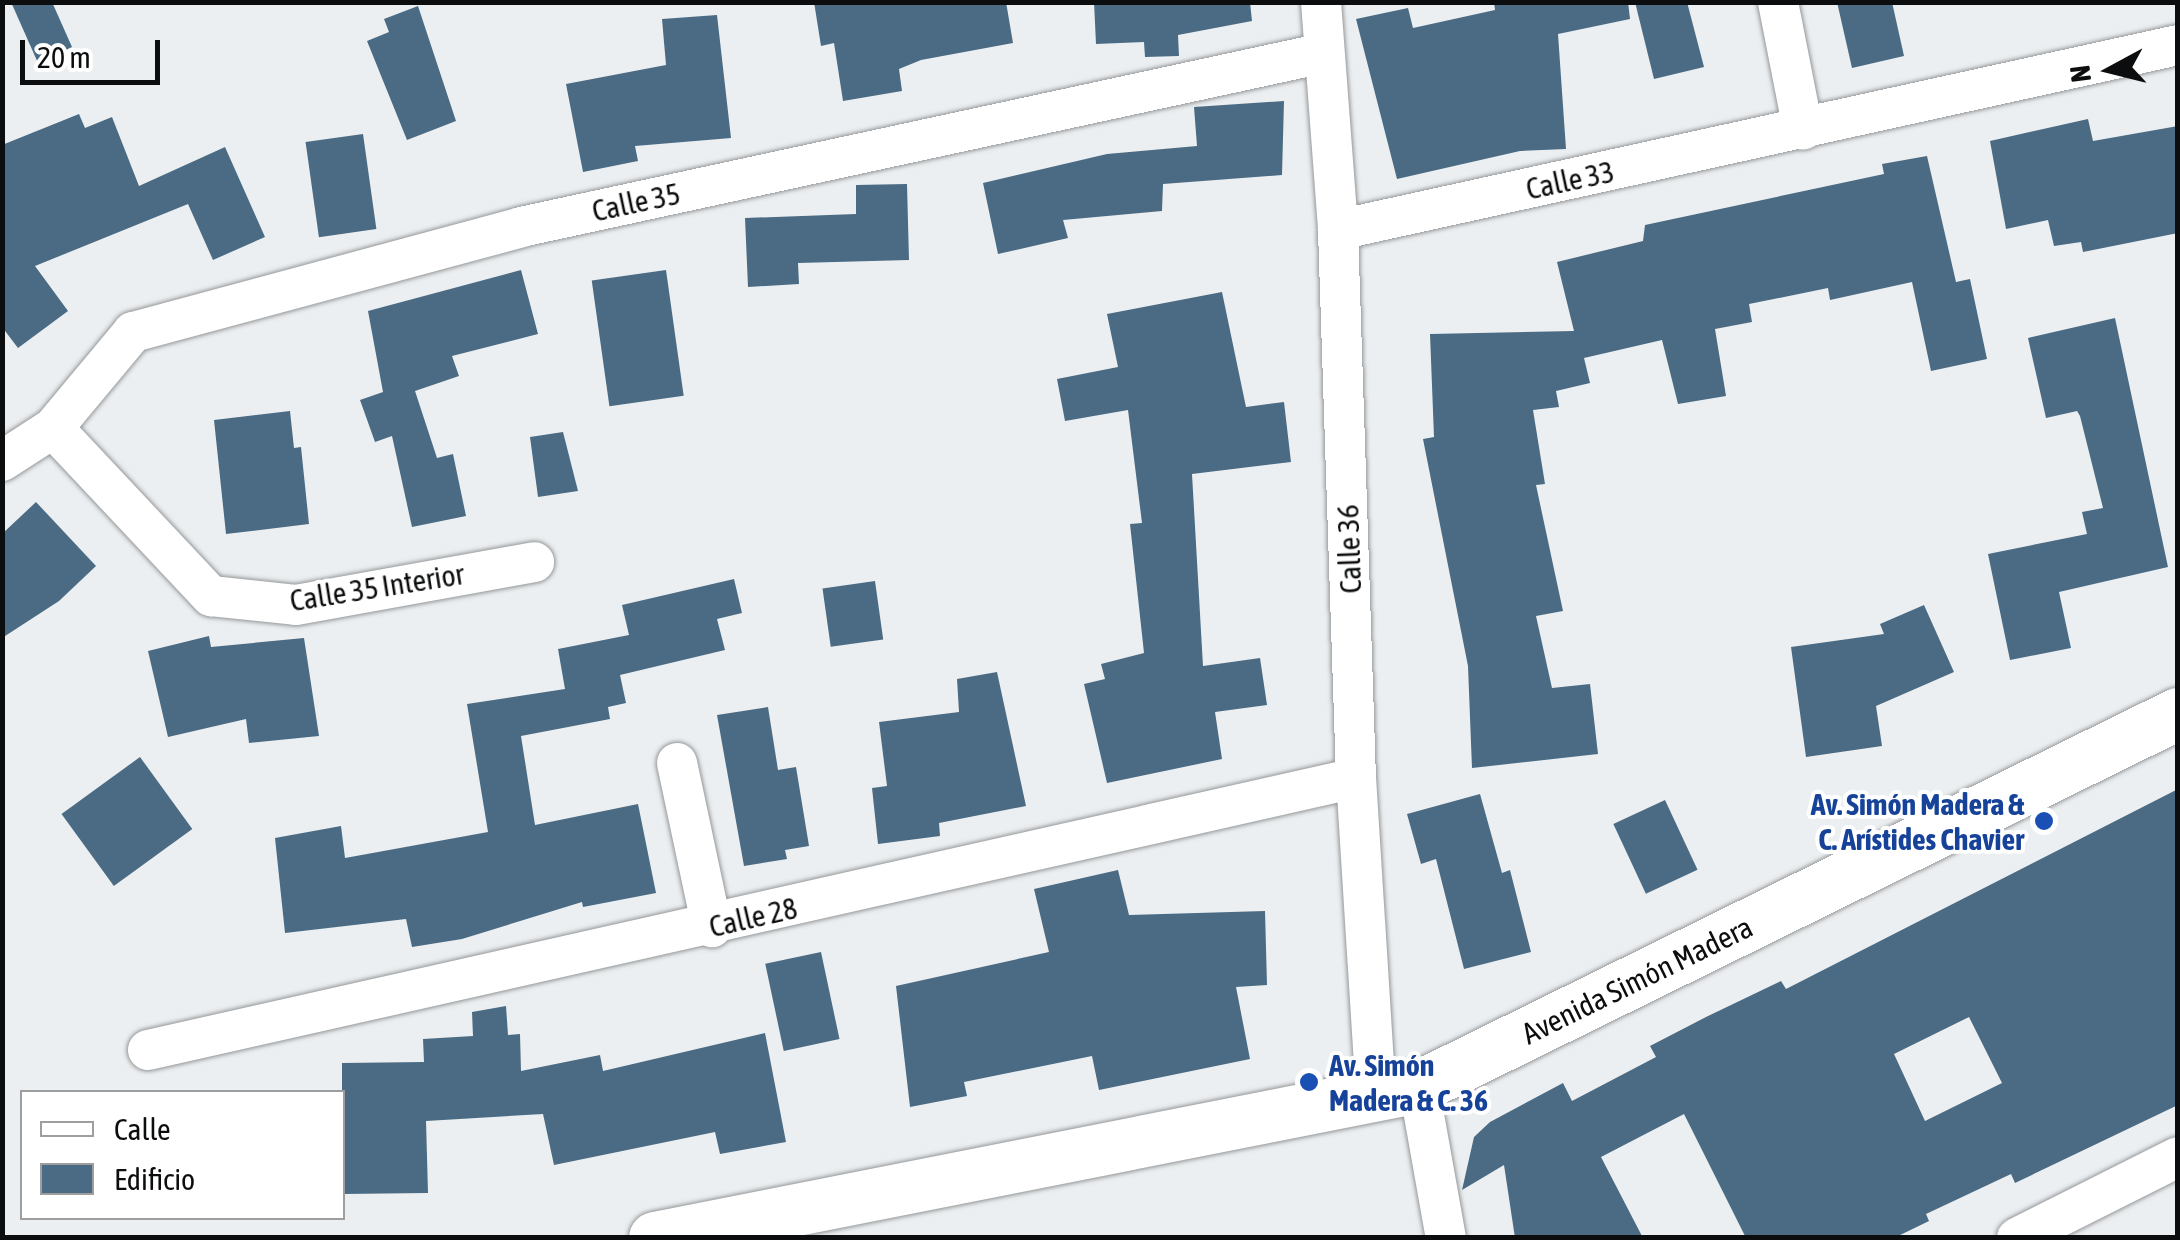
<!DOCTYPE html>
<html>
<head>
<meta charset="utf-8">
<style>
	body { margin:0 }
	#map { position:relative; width:2180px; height:1240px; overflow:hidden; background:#eceff1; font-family:"Asap Condensed",sans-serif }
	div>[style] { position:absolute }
	.building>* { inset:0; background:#4a6b83; transform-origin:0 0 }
	.roads { filter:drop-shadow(0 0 2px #95989a) drop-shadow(0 0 2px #95989a) }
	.minor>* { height:40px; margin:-20px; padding:0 20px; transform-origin:20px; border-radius:20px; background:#fff }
	.tertiary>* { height:52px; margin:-26px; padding:0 26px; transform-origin:26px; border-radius:26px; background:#fff }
	.dots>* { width:28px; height:28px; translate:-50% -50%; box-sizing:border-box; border:5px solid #fff; border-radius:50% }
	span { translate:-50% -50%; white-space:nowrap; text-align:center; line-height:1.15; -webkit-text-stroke:8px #fff; paint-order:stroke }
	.street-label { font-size:30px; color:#0c0d0e }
	.transit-label { font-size:30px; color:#164399; font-weight:700 }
	.right { translate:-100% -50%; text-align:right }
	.left { translate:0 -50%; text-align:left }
	.frame { position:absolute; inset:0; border:5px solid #0c0d0e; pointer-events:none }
	.legend { position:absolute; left:20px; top:1090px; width:325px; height:130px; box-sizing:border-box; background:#fff; border:2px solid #9e9e9f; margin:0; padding:12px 18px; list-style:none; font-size:30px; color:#0c0d0e }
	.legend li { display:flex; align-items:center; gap:20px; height:50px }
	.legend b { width:50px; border:2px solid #9e9e9f }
	.north { position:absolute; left:2060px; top:20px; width:100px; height:100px; -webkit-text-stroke:8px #fff; paint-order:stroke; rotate:263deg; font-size:28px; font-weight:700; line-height:40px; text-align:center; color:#0c0d0e }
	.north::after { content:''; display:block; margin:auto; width:35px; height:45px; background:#0c0d0e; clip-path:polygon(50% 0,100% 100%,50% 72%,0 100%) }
	.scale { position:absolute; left:20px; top:40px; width:140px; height:45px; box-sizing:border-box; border:5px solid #0c0d0e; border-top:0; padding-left:12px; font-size:30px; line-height:35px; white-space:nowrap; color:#0c0d0e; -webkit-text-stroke:8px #fff; paint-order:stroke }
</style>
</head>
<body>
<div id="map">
	<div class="building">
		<div style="clip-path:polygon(11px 2px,52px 2px,72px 47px,38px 63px)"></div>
		<div style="clip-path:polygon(814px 2px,1006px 2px,1013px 43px,921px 60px,899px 69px,902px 91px,843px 101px,834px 43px,821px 46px)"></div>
		<div style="clip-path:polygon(1094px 2px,1250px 2px,1252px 21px,1178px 35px,1179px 56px,1145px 57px,1144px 42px,1096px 44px)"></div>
		<div style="clip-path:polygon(1494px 2px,1628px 2px,1630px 19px,1558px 34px,1566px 149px,1520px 151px,1397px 179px,1356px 19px,1408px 8px,1413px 28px,1495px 10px)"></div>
		<div style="clip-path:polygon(1635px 2px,1687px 2px,1704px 67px,1654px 79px)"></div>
		<div style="clip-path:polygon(1837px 2px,1892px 2px,1904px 56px,1852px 68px)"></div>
		<div style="clip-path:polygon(418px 6px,456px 121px,407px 140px,367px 41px,389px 32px,384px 19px)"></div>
		<div style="clip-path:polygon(717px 15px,731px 138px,635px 146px,638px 161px,583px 172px,566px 84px,666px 65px,662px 19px)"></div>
		<div style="clip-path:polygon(1284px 101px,1282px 175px,1163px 184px,1162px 211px,1063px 220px,1068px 238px,998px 254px,983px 183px,1107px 154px,1197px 146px,1194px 107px)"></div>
		<div style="clip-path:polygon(79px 114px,85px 128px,112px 117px,139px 186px,225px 147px,265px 237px,213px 260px,188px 204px,35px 266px,68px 311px,18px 348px,2px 327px,2px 145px)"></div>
		<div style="clip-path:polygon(2088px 119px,2093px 141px,2178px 126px,2178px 233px,2083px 252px,2081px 242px,2054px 246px,2048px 220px,2006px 229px,1990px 141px)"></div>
		<div style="left:363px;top:134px;width:96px;height:58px;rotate:82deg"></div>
		<div style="clip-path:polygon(1927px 156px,1956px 282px,1970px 279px,1987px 359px,1931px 371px,1912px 282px,1830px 300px,1828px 288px,1749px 304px,1752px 322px,1715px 329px,1726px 396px,1678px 404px,1662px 340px,1584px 358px,1590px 383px,1556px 391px,1559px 407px,1533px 410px,1545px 484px,1536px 485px,1563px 611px,1536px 616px,1552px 688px,1590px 684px,1598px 754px,1472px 768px,1468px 666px,1423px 439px,1434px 437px,1430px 334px,1574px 331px,1557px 262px,1643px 241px,1645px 225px,1884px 174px,1882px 164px)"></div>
		<div style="clip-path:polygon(907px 184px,909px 260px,798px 263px,799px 284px,748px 287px,745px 218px,856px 214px,856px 185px)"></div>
		<div style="clip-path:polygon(521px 270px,538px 334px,452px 356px,459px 376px,415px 391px,437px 458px,453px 454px,466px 516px,412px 527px,392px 436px,375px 442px,360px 400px,383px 392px,368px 311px)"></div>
		<div style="left:666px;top:270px;width:127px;height:75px;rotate:82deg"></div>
		<div style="clip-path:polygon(1222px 292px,1246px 407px,1284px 402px,1291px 462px,1192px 474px,1203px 666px,1260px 658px,1267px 705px,1215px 712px,1222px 759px,1107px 783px,1084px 684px,1105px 679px,1101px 664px,1144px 653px,1130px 524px,1142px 523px,1128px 410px,1065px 421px,1057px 379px,1118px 367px,1107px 314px)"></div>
		<div style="clip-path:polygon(2115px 318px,2168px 567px,2059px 592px,2071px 648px,2010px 660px,1988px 554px,2087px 534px,2082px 512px,2103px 508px,2080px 416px,2077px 411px,2046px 418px,2028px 338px)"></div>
		<div style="clip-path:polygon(290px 411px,294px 448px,301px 447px,309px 524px,226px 534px,214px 420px)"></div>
		<div style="clip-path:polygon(563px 432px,578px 491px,538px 497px,530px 437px)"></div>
		<div style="clip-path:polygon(36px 502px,96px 566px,59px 601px,2px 638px,2px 534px)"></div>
		<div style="clip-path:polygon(734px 579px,742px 613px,717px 619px,725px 650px,620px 675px,626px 703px,608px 707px,610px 719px,521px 736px,535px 825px,638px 804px,656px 893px,583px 907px,582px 902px,462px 939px,412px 947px,406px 919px,285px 933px,275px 838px,341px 826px,345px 858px,488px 832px,467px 704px,565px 689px,558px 649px,629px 635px,622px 605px)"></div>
		<div style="left:875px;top:581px;width:59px;height:53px;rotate:82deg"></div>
		<div style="clip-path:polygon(1924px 605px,1954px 672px,1876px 706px,1882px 746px,1806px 757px,1791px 647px,1884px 634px,1880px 624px)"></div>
		<div style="clip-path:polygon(209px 636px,211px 647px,304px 638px,319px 736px,249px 743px,246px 719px,168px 737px,148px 651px)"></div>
		<div style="clip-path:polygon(997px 672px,1026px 806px,939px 823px,940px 836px,878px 844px,872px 788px,887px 786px,879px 722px,959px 712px,957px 679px)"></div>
		<div style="clip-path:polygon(768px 707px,778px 770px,796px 767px,809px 846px,785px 850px,787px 859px,744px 866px,717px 715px)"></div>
		<div style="left:140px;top:757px;width:89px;height:97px;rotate:54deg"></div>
		<div style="clip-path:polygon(evenodd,2178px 789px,2178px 1105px,2015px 1183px,2011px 1174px,1926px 1214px,1929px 1221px,1894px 1238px,1746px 1238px,1684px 1114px,1601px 1157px,1643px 1238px,1515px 1238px,1504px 1165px,1462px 1190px,1474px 1137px,1490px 1122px,1563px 1083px,1572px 1101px,1656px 1057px,1650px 1046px,1706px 1017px,1781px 981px,1786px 989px,2178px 789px,1969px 1017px,2002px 1083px,1925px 1121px,1894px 1054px,1969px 1017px)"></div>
		<div style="clip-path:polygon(1480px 794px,1502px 873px,1510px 870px,1531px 952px,1464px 969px,1436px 859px,1421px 864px,1407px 814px)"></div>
		<div style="left:1665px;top:800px;width:77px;height:57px;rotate:65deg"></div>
		<div style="clip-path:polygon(1118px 870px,1129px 915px,1265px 911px,1267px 985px,1236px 987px,1250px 1059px,1099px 1090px,1092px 1056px,964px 1082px,967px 1096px,910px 1107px,896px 986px,1049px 952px,1034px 889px)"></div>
		<div style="left:821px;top:952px;width:89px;height:57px;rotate:78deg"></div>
		<div style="clip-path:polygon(506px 1006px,508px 1035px,520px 1034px,521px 1071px,600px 1055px,603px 1071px,765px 1033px,786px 1142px,720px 1154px,715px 1132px,554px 1165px,543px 1114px,426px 1121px,428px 1193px,342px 1194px,342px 1063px,424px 1062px,423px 1039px,473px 1036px,472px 1012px)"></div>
	</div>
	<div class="roads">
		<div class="minor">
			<div style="left:1321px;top:2px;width:229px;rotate:85.7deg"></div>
			<div style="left:1338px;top:230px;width:548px;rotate:88.12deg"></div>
			<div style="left:1356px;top:778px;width:319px;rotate:86.4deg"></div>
			<div style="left:1778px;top:2px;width:130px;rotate:78.9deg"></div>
			<div style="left:1338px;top:230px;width:860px;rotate:-12.42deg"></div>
			<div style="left:53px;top:428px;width:231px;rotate:46.8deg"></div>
			<div style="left:211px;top:596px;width:85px;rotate:6deg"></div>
			<div style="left:296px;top:605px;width:242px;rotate:-10.2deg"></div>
			<div style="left:2px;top:461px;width:61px;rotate:-32.9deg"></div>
			<div style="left:53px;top:428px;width:125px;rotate:-50.2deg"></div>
			<div style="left:133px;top:332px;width:402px;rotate:-15.1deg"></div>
			<div style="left:521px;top:227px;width:822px;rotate:-12.23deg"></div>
			<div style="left:677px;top:763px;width:168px;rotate:78deg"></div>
			<div style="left:148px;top:1050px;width:1238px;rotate:-12.69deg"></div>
			<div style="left:1419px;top:1087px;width:153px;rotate:79.9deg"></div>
			<div style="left:2017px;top:1238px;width:180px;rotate:-26.7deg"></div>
		</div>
		<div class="tertiary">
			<div style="left:655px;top:1238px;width:779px;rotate:-11.18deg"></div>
			<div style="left:1419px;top:1087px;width:846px;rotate:-26.17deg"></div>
		</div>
	</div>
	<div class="dots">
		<div style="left:2044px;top:821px;background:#1a4fb4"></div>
		<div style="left:1309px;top:1082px;background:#1a4fb4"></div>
	</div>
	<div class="street-label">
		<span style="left:1570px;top:180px;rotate:-12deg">Calle 33</span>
		<span style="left:636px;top:202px;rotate:-12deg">Calle 35</span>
		<span style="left:1349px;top:549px;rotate:-92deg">Calle 36</span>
		<span style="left:377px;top:587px;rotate:-9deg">Calle 35 Interior</span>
		<span style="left:753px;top:917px;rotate:-13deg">Calle 28</span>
		<span style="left:1637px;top:980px;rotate:-26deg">Avenida Simón Madera</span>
	</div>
	<div class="transit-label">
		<span class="right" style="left:2024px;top:821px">Av. Simón Madera &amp;<br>C. Arístides Chavier</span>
		<span class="left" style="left:1329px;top:1082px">Av. Simón<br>Madera &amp; C. 36</span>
	</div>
	<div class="frame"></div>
	<ul class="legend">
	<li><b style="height:12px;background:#fff"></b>Calle</li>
	<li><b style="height:28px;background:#4a6b83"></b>Edificio</li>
	</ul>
	<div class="north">N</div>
	<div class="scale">20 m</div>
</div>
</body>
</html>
